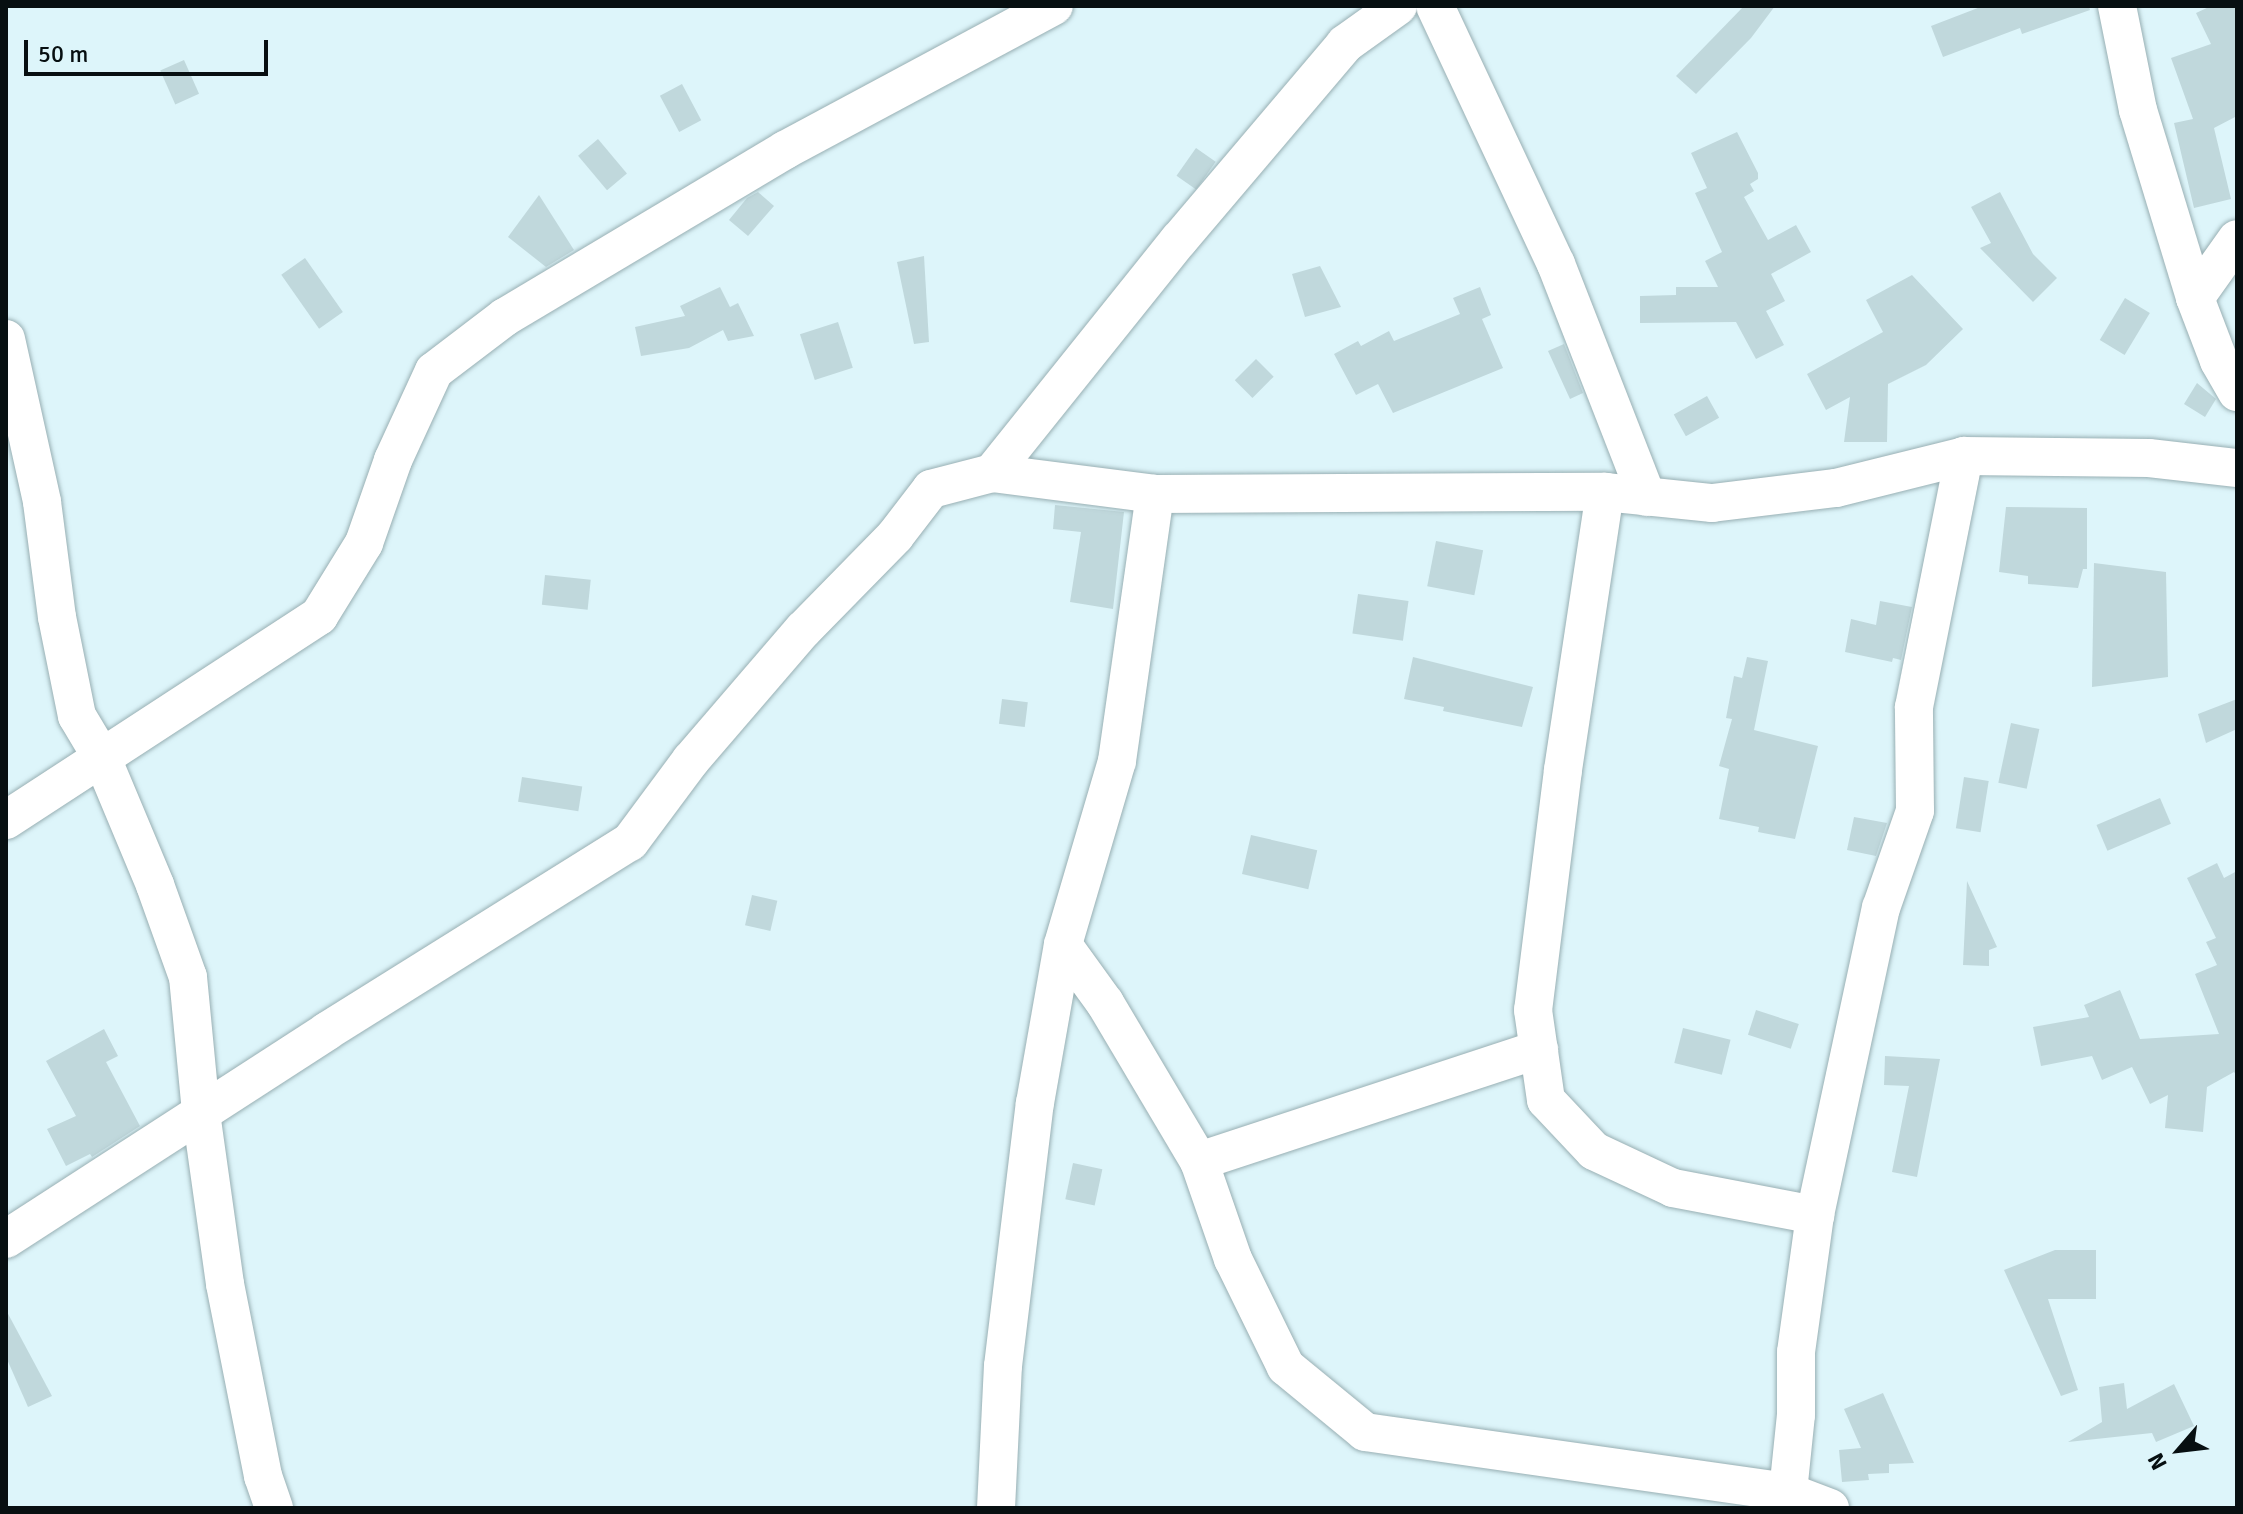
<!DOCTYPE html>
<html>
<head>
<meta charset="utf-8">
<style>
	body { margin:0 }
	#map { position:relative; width:2243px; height:1514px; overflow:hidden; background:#ddf5fa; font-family:Signika,sans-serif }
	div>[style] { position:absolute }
	.building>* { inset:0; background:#c0d8dc; transform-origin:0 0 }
	.roads { filter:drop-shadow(0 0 2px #98afb3) drop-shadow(0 0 2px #98afb3) }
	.minor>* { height:38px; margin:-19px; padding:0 19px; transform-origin:19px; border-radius:19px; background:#fff }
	span { translate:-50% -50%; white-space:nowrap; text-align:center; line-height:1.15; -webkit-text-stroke:7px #ddf5fa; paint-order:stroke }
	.frame { position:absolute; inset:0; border:8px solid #070f11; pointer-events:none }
	.north { position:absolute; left:2139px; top:1410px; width:80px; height:80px; -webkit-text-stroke:6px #ddf5fa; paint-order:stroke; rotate:242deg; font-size:22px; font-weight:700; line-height:32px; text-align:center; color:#070f11 }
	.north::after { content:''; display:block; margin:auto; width:28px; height:36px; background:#070f11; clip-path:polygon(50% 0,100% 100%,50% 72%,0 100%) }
	.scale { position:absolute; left:24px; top:40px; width:244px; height:36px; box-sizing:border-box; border:4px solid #070f11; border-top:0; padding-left:10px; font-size:24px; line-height:28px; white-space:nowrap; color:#070f11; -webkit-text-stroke:6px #ddf5fa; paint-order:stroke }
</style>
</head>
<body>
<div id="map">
	<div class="building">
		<div style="clip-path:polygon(1744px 6px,1775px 6px,1751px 38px,1696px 94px,1676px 76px)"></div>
		<div style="clip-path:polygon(1983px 6px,2089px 6px,2090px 10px,2022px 34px,2020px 28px,1943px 57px,1931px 26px)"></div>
		<div style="clip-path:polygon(2211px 6px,2237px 6px,2237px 116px,2214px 128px,2231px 199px,2194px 208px,2174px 123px,2193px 119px,2171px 58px,2211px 44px,2196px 13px)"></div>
		<div style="left:184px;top:60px;width:37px;height:26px;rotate:66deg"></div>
		<div style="left:682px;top:84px;width:41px;height:25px;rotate:62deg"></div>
		<div style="clip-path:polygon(1737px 132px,1758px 173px,1758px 179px,1750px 184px,1754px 191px,1744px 197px,1768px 240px,1796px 225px,1811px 252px,1771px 274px,1785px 301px,1766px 311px,1784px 345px,1756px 359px,1736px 322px,1640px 323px,1640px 296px,1676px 295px,1676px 287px,1718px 287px,1705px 261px,1722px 252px,1695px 193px,1707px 188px,1691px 153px)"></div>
		<div style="left:598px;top:139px;width:45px;height:26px;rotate:50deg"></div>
		<div style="left:1196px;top:148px;width:24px;height:34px;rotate:35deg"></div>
		<div style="clip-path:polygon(758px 192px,774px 206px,748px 236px,729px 220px,747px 198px)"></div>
		<div style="clip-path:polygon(2000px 192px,2033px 254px,2057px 278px,2033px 302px,1980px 248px,1991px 243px,1971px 207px)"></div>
		<div style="clip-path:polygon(539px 195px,574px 250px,546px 267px,508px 237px)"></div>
		<div style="clip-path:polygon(924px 256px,929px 342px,914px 344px,897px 262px)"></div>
		<div style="left:305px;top:258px;width:66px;height:29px;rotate:55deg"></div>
		<div style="clip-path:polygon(1320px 266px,1341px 307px,1305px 317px,1292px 274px)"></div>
		<div style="clip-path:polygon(1912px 275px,1963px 329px,1926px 365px,1888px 384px,1887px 442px,1844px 442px,1850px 397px,1826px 410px,1807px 374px,1883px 332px,1866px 300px)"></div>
		<div style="clip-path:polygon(720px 287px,730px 307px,738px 303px,754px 336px,728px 341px,723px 330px,689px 348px,641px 356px,635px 327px,685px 316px,680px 306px)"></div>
		<div style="clip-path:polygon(1480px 287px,1491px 315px,1482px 319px,1503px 368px,1393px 413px,1378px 384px,1356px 395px,1334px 354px,1358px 341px,1361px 346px,1389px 331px,1394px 341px,1460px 314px,1453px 298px)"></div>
		<div style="left:2125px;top:298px;width:29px;height:49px;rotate:31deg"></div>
		<div style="left:838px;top:322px;width:48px;height:40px;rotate:72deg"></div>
		<div style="clip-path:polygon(1564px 344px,1583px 393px,1570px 399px,1548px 351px)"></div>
		<div style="left:1256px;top:359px;width:25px;height:30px;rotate:45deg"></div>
		<div style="clip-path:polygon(2197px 383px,2216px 399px,2205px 417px,2184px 404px)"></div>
		<div style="left:1707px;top:396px;width:25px;height:38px;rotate:61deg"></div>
		<div style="clip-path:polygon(1055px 505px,1124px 512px,1113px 609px,1070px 602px,1081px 532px,1053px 529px)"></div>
		<div style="clip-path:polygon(2006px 507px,2087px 508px,2087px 569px,2083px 569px,2078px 588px,2028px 584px,2028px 576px,1999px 572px)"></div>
		<div style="left:1436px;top:541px;width:48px;height:46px;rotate:11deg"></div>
		<div style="clip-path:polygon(2094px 563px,2166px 572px,2168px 677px,2092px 687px)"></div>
		<div style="left:545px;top:575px;width:46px;height:30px;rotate:6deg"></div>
		<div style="left:1358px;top:594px;width:51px;height:40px;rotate:8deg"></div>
		<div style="clip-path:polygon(1880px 601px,1912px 607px,1901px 660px,1893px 658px,1892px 662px,1845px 652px,1851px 619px,1876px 625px)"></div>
		<div style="clip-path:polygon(1413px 657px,1533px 687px,1522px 727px,1443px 711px,1444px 707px,1404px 699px)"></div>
		<div style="clip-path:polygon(1747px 657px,1768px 661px,1754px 730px,1818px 746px,1795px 839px,1758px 832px,1759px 827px,1719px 819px,1729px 769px,1719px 766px,1732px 719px,1726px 718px,1734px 676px,1742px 678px)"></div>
		<div style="left:1002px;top:699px;width:26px;height:25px;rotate:7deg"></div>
		<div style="clip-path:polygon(2237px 699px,2237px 729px,2206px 743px,2198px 714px)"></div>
		<div style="left:2011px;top:723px;width:29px;height:61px;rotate:12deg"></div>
		<div style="left:522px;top:777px;width:61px;height:25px;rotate:9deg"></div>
		<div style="left:1964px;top:777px;width:25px;height:52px;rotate:9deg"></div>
		<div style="left:2160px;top:798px;width:28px;height:69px;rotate:67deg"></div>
		<div style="clip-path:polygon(1854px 817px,1887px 823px,1876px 856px,1847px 850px)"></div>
		<div style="left:1251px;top:835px;width:68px;height:40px;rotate:13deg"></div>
		<div style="clip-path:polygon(2217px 863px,2224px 878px,2237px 871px,2237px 1076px,2234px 1072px,2207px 1087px,2203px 1132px,2165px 1128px,2168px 1095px,2150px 1104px,2132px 1067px,2102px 1080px,2092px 1056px,2041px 1066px,2033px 1027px,2089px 1017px,2084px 1005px,2120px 990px,2140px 1039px,2219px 1034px,2195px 974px,2217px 965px,2206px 942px,2216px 938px,2187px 878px)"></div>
		<div style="clip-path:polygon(1967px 881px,1997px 947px,1989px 950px,1989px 966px,1963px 965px)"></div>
		<div style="left:752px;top:895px;width:26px;height:31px;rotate:13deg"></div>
		<div style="left:1756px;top:1010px;width:45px;height:26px;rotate:18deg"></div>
		<div style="left:1683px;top:1028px;width:49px;height:36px;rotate:14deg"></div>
		<div style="clip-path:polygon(104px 1029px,118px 1056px,106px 1062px,140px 1126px,92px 1157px,90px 1154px,66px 1166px,47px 1129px,76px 1116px,46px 1061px)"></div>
		<div style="clip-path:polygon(1885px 1056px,1940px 1059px,1917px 1177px,1892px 1172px,1909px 1086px,1884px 1085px)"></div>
		<div style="left:1073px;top:1163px;width:30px;height:37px;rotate:12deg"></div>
		<div style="clip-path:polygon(2055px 1250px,2096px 1250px,2096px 1299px,2048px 1299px,2078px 1390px,2061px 1396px,2004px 1270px)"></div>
		<div style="clip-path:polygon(6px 1310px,52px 1396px,28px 1407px,6px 1357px)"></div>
		<div style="clip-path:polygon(2124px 1383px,2127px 1409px,2174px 1384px,2194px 1426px,2156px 1442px,2152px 1433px,2068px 1442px,2102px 1422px,2099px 1387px)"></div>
		<div style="clip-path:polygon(1883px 1393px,1914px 1463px,1889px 1464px,1889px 1473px,1868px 1474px,1869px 1480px,1842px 1482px,1839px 1450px,1861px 1448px,1844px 1409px)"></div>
	</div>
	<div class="roads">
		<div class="minor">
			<div style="left:1435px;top:6px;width:285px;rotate:64.9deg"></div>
			<div style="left:1556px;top:264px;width:250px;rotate:68.7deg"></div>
			<div style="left:2117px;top:6px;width:106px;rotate:78.6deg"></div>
			<div style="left:2138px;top:110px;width:196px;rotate:73.1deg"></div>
			<div style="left:2195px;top:298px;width:67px;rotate:69.1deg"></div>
			<div style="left:2219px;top:361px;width:36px;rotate:60deg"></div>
			<div style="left:2195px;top:298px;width:72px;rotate:-54.6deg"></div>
			<div style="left:6px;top:339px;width:167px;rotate:77.5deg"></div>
			<div style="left:42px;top:502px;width:116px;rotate:82.6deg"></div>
			<div style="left:57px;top:617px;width:101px;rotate:78.6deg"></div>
			<div style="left:77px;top:716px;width:49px;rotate:59.2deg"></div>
			<div style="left:102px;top:758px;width:138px;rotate:67.3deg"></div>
			<div style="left:155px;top:885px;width:98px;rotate:70.3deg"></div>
			<div style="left:188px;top:977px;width:137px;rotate:84.5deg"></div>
			<div style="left:201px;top:1113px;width:173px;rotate:82deg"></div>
			<div style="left:225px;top:1284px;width:196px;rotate:78.8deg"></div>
			<div style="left:263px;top:1476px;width:34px;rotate:71deg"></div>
			<div style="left:992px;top:473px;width:299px;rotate:-51.3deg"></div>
			<div style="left:1179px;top:240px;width:257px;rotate:-49.7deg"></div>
			<div style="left:1345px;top:44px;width:65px;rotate:-35.6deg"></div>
			<div style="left:1605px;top:492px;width:281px;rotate:98.6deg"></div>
			<div style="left:1563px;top:770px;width:242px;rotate:97.1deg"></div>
			<div style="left:1533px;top:1010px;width:91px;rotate:81.8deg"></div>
			<div style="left:1546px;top:1100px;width:70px;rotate:46.7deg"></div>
			<div style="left:1594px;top:1151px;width:87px;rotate:25.1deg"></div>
			<div style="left:1673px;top:1188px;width:145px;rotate:10.8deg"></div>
			<div style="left:1155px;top:494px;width:270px;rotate:98.1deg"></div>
			<div style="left:1117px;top:761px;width:192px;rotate:106.4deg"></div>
			<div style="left:1063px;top:945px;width:72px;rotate:54.1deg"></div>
			<div style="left:1105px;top:1003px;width:184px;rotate:59.3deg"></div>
			<div style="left:1199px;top:1161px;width:104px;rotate:70.9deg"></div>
			<div style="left:1233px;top:1259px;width:120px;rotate:63.9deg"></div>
			<div style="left:1286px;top:1367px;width:102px;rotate:39.4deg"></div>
			<div style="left:1365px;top:1432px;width:427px;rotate:8.1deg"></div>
			<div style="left:1788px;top:1492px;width:45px;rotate:20.9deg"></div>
			<div style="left:6px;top:820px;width:374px;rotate:-33.1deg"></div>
			<div style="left:319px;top:616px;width:86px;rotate:-58.3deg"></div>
			<div style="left:364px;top:543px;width:88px;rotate:-70.7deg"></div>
			<div style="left:393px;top:460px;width:98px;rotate:-65.3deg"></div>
			<div style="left:434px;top:371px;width:89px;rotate:-37.3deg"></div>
			<div style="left:505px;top:317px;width:326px;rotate:-30.8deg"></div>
			<div style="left:785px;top:150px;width:305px;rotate:-28.2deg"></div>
			<div style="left:1199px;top:1161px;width:358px;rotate:-18.2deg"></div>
			<div style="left:6px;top:1239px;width:382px;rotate:-32.9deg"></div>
			<div style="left:327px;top:1031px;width:357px;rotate:-32deg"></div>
			<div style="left:630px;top:842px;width:102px;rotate:-53.4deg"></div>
			<div style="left:691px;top:760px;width:172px;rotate:-49.3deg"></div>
			<div style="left:803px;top:630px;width:132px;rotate:-45.6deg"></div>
			<div style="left:895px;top:536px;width:59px;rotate:-52.5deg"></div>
			<div style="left:931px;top:489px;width:63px;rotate:-14.7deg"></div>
			<div style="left:992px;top:473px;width:164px;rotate:7.3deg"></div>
			<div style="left:1155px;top:494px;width:450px;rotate:-0.3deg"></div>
			<div style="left:1605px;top:492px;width:108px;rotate:5.9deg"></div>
			<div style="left:1712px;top:503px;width:125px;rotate:-6.9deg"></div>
			<div style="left:1836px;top:488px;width:132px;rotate:-14deg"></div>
			<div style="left:1964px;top:456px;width:185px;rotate:0.6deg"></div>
			<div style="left:2149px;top:458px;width:89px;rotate:6.5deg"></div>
			<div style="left:996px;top:1508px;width:142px;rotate:-87.2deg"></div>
			<div style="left:1003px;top:1366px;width:265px;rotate:-83.1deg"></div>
			<div style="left:1035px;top:1103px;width:160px;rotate:-80deg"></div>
			<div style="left:1792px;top:1508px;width:16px;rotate:-104deg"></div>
			<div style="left:1788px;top:1492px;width:77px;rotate:-84.1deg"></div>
			<div style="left:1796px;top:1415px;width:63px;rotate:-90deg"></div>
			<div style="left:1796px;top:1352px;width:138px;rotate:-82.1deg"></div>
			<div style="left:1815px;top:1215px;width:314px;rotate:-77.9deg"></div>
			<div style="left:1881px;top:908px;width:103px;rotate:-70.7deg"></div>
			<div style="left:1915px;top:811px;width:104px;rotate:-90.6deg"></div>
			<div style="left:1914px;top:707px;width:256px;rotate:-78.7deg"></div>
		</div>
	</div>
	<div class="frame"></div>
	<div class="north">N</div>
	<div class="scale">50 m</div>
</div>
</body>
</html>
